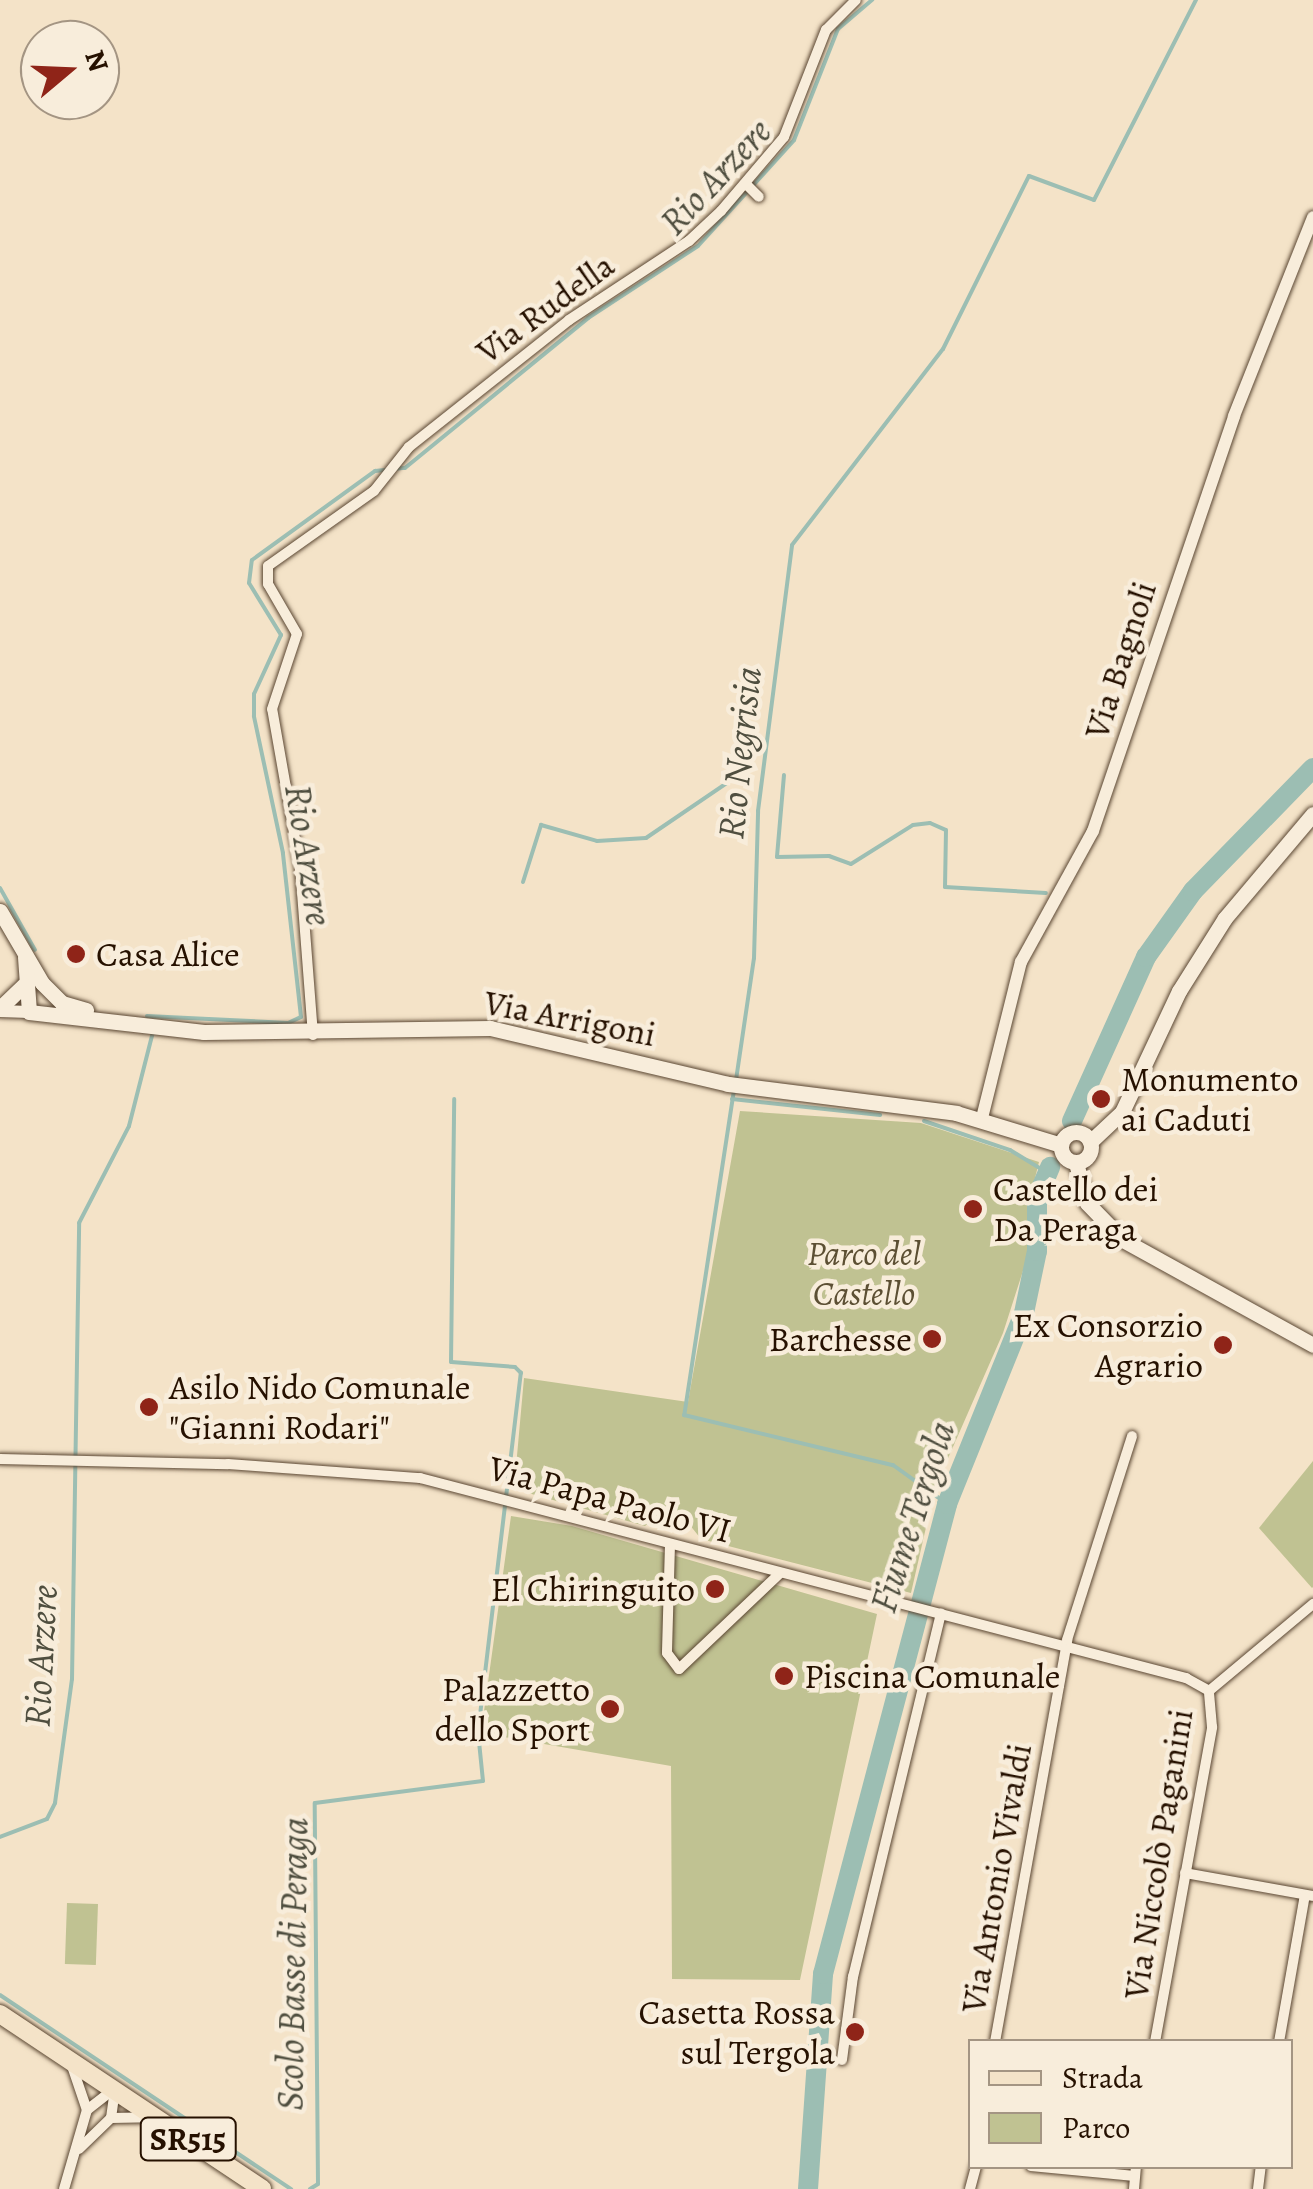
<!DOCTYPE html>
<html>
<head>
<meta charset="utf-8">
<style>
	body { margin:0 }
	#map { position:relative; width:1313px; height:2189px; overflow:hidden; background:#f4e3c8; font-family:Alegreya,serif }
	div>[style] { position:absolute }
	.green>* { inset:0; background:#c0c292; transform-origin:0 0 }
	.stream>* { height:4px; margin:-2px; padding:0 2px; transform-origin:2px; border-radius:2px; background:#9cbeb3 }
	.river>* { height:20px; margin:-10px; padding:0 10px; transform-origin:10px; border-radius:10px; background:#9cbeb3 }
	.roads { filter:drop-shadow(0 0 2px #5a4632) drop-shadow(0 0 2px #5a4632) }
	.minor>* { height:10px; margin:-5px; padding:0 5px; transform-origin:5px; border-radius:5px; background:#f8eddb }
	.tertiary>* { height:12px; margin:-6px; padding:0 6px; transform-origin:6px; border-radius:6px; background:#f8eddb }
	.secondary>* { height:15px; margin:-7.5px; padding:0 7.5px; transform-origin:7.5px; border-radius:7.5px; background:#f8eddb }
	.secondary>.ring { margin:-7.5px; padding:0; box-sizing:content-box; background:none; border:15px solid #f8eddb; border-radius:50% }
	.primary>* { height:18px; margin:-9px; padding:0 9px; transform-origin:9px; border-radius:9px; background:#f4e3c8 }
	.dots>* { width:28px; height:28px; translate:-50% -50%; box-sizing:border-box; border:5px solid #f8eddb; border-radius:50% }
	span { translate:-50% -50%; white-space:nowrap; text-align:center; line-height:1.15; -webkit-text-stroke:9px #f8eddb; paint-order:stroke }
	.shield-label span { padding:2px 8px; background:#f8eddb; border:2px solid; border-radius:8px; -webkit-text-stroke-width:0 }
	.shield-label { font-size:32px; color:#261100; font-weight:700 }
	.street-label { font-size:35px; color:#261100 }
	.poi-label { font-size:35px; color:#261100 }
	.left { translate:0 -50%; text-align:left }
	.right { translate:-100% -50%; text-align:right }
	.park-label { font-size:35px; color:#5c4f33; font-style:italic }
	.water-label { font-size:38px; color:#4f4e3f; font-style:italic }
	.legend { position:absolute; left:968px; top:2039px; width:325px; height:130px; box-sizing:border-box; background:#f8eddb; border:2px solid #a49583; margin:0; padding:12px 18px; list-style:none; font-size:30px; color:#261100 }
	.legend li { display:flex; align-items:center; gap:20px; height:50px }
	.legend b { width:50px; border:2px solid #a49583 }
	.north { position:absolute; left:20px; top:20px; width:100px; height:100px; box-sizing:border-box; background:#f8eddb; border:2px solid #a49583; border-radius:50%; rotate:71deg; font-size:28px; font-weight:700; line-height:40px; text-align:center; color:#261100 }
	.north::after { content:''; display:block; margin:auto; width:35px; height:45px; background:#8f2418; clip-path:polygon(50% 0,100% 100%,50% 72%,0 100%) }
</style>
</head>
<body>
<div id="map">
	<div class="green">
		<div style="clip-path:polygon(740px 1111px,921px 1123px,1039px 1162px,1030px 1198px,1030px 1249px,1003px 1333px,935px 1488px,911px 1593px,701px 1539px,681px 1514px,659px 1514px,645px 1526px,514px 1489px,524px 1378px,688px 1402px)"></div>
		<div style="clip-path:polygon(1313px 1461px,1313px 1587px,1312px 1588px,1259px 1528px)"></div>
		<div style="clip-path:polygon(511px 1516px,572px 1526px,877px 1614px,800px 1980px,672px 1979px,671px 1766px,481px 1733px)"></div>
		<div style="left:67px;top:1903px;width:31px;height:61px;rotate:2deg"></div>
	</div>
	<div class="stream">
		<div style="left:784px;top:775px;width:82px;rotate:94.9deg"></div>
		<div style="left:777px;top:857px;width:52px;rotate:-1.1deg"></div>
		<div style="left:829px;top:856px;width:23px;rotate:20deg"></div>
		<div style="left:851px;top:864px;width:73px;rotate:-32.2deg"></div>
		<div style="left:913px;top:825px;width:17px;rotate:-7deg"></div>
		<div style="left:930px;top:823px;width:17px;rotate:24deg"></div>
		<div style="left:946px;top:830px;width:57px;rotate:91deg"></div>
		<div style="left:945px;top:887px;width:101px;rotate:3.4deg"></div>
		<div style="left:523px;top:882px;width:60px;rotate:-72.5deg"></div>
		<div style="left:541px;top:825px;width:58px;rotate:15.9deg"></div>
		<div style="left:597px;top:841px;width:49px;rotate:-3.5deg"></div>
		<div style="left:646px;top:838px;width:114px;rotate:-34.2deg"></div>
		<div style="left:0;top:888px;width:71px;rotate:60.6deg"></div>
		<div style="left:147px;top:1016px;width:141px;rotate:2.8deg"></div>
		<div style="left:288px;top:1023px;width:14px;rotate:-25deg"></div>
		<div style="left:301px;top:1017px;width:165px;rotate:-96.3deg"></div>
		<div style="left:283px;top:853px;width:140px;rotate:-102deg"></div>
		<div style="left:254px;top:716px;width:22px;rotate:-90deg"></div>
		<div style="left:254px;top:694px;width:65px;rotate:-65.4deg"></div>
		<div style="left:281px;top:635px;width:61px;rotate:-121.6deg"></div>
		<div style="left:249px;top:583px;width:23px;rotate:-83deg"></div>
		<div style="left:252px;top:560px;width:152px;rotate:-35.9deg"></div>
		<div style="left:375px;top:471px;width:30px;rotate:-6deg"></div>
		<div style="left:405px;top:468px;width:237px;rotate:-39.3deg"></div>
		<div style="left:588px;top:318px;width:131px;rotate:-33.2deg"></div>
		<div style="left:698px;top:246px;width:143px;rotate:-47.8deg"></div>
		<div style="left:794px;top:140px;width:119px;rotate:-68.4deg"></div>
		<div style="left:838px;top:29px;width:45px;rotate:-40.5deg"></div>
		<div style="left:736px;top:1080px;width:123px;rotate:-81.6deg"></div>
		<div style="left:754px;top:958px;width:147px;rotate:-88.4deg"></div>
		<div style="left:758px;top:811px;width:268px;rotate:-82.7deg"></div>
		<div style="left:792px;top:545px;width:247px;rotate:-52.4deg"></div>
		<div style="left:943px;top:349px;width:193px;rotate:-63.6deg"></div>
		<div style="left:1029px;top:176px;width:69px;rotate:20.3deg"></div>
		<div style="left:1094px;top:200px;width:225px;rotate:-63deg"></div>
		<div style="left:734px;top:1090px;width:329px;rotate:98.7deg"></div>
		<div style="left:684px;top:1415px;width:215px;rotate:13.5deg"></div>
		<div style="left:893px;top:1465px;width:67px;rotate:35.8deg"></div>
		<div style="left:732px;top:1099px;width:149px;rotate:6.2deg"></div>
		<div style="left:924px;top:1121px;width:91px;rotate:18.6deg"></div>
		<div style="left:1010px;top:1150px;width:42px;rotate:31.4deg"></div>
		<div style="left:0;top:1837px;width:50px;rotate:-21deg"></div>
		<div style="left:47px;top:1819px;width:18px;rotate:-63deg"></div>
		<div style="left:55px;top:1803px;width:125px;rotate:-82.2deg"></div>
		<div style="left:72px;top:1679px;width:456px;rotate:-89.1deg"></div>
		<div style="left:79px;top:1223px;width:109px;rotate:-62.7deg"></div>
		<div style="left:129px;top:1126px;width:97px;rotate:-75.7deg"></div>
		<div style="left:0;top:1995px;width:350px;rotate:33.7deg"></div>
		<div style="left:310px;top:2189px;width:9px;rotate:-32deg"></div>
		<div style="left:318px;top:2184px;width:381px;rotate:-90.5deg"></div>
		<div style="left:315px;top:1803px;width:169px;rotate:-7.5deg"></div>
		<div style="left:483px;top:1781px;width:49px;rotate:-95.8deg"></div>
		<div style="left:478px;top:1732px;width:362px;rotate:-83.2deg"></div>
		<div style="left:521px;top:1373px;width:8px;rotate:-135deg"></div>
		<div style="left:515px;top:1367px;width:64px;rotate:-175.5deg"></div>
		<div style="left:451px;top:1362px;width:263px;rotate:-89.3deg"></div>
	</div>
	<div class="river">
		<div style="left:1072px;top:1121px;width:180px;rotate:-65.7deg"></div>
		<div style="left:1146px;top:957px;width:81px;rotate:-54.5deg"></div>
		<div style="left:1193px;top:891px;width:172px;rotate:-45.7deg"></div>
		<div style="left:808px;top:2189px;width:216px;rotate:-86deg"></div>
		<div style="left:823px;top:1974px;width:486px;rotate:-75.2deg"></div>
		<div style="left:947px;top:1504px;width:206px;rotate:-68deg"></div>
		<div style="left:1024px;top:1313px;width:63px;rotate:-78.2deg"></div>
		<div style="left:1037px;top:1251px;width:53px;rotate:-90deg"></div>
		<div style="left:1037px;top:1198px;width:34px;rotate:-67deg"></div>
	</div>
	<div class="roads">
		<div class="minor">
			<div style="left:746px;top:184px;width:18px;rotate:45deg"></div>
			<div style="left:313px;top:1035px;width:169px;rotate:-94.4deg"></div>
			<div style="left:300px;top:867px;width:160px;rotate:-100deg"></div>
			<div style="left:272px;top:709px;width:79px;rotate:-71.6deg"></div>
			<div style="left:297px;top:634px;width:58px;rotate:-120.1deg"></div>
			<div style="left:268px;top:584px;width:18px;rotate:-90deg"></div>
			<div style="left:268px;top:566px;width:130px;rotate:-35.3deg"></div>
			<div style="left:374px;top:491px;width:56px;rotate:-51.5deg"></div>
			<div style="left:409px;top:447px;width:204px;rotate:-38.4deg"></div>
			<div style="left:569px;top:320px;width:144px;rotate:-33.4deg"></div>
			<div style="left:689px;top:241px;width:44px;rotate:-43.2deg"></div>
			<div style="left:721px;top:211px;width:97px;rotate:-49.6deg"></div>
			<div style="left:784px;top:137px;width:115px;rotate:-68.6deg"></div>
			<div style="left:826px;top:30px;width:42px;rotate:-45deg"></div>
			<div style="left:0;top:1459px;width:228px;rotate:1.3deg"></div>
			<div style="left:228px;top:1464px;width:193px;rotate:4.2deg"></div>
			<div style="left:420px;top:1478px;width:792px;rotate:14.63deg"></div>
			<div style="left:1186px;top:1678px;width:26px;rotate:29deg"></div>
			<div style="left:670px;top:1544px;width:109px;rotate:91.6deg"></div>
			<div style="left:667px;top:1653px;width:20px;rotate:53deg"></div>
			<div style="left:679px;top:1669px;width:139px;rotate:-43.5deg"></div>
			<div style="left:1209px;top:1691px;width:136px;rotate:-39.9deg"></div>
			<div style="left:1185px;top:1873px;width:130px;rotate:10.2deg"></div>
			<div style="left:995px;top:2042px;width:408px;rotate:-79.8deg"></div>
			<div style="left:1067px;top:1640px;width:214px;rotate:-72.3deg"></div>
			<div style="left:1155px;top:2042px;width:320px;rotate:-79.7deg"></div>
			<div style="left:1212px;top:1727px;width:36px;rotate:-95deg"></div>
			<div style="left:1279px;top:2042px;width:149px;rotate:-80deg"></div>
			<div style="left:842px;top:2060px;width:84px;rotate:-82.5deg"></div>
			<div style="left:853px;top:1977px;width:374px;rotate:-76.4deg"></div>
			<div style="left:72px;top:2066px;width:46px;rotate:71.2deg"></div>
			<div style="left:111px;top:2118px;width:39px;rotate:-1deg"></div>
			<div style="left:79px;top:2149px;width:45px;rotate:-44.1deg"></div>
			<div style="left:111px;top:2118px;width:29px;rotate:-82deg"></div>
			<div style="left:1031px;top:2166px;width:104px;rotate:5.5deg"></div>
			<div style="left:64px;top:2189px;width:82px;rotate:-73.8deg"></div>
			<div style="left:87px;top:2110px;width:36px;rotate:-38deg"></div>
			<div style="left:970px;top:2189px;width:24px;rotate:-75deg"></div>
			<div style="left:1134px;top:2189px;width:23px;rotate:-85deg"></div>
			<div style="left:1258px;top:2189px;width:23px;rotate:-83deg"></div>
		</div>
		<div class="tertiary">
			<div style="left:0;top:1011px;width:29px;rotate:2deg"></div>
			<div style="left:982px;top:1118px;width:161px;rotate:-76deg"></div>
			<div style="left:1021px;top:962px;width:149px;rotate:-61.2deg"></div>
			<div style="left:1093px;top:831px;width:438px;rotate:-71.2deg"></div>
			<div style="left:1234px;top:416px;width:214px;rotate:-68.3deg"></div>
		</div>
		<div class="secondary">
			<div style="left:0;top:911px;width:83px;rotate:59.7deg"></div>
			<div style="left:42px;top:983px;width:28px;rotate:45deg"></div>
			<div style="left:62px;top:1003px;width:25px;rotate:16deg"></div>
			<div style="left:25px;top:957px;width:55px;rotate:85.8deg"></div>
			<div style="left:0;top:1008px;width:33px;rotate:-44deg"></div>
			<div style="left:29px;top:1012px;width:176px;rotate:6.5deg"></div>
			<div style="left:204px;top:1032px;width:286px;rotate:-0.8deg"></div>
			<div style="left:490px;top:1028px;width:244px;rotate:13.2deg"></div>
			<div style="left:728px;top:1084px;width:230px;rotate:7.2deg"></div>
			<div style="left:956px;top:1113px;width:110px;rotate:16.9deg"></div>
			<div class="ring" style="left:1061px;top:1132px;width:15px;height:15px"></div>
			<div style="left:1090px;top:1142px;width:44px;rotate:-43.2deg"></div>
			<div style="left:1122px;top:1112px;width:134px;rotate:-64.8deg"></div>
			<div style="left:1179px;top:991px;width:86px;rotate:-57.8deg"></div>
			<div style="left:1225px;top:918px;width:136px;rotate:-49.8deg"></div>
			<div style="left:1076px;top:1163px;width:41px;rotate:74.6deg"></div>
			<div style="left:1087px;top:1203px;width:52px;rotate:45.8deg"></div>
			<div style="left:1123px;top:1240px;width:217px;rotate:28.9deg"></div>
		</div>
		<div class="primary">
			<div style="left:0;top:2014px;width:315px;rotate:33.7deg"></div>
		</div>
	</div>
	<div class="dots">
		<div style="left:76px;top:954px;background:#8f2418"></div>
		<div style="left:1101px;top:1099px;background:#8f2418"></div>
		<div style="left:973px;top:1209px;background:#8f2418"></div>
		<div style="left:932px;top:1339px;background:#8f2418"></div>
		<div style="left:1223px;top:1345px;background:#8f2418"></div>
		<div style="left:149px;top:1407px;background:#8f2418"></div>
		<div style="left:715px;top:1589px;background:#8f2418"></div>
		<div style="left:784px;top:1676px;background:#8f2418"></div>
		<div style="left:610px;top:1709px;background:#8f2418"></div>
		<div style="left:855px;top:2032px;background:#8f2418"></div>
	</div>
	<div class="shield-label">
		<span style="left:188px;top:2139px">SR515</span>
	</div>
	<div class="street-label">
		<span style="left:545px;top:308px;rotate:-36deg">Via Rudella</span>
		<span style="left:1120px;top:660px;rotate:-72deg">Via Bagnoli</span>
		<span style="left:570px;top:1018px;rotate:11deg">Via Arrigoni</span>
		<span style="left:610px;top:1499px;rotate:15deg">Via Papa Paolo VI</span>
		<span style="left:1158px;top:1854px;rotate:-81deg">Via Niccolò Paganini</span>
		<span style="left:996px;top:1878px;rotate:-80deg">Via Antonio Vivaldi</span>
	</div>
	<div class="poi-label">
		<span class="left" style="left:96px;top:954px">Casa Alice</span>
		<span class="left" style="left:1121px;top:1099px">Monumento<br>ai Caduti</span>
		<span class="left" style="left:993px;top:1209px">Castello dei<br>Da Peraga</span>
		<span class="right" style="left:1203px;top:1345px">Ex Consorzio<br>Agrario</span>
		<span class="right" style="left:912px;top:1339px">Barchesse</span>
		<span class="left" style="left:169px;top:1407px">Asilo Nido Comunale<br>"Gianni Rodari"</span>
		<span class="right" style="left:695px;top:1589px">El Chiringuito</span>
		<span class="left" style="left:804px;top:1676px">Piscina Comunale</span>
		<span class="right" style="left:590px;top:1709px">Palazzetto<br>dello Sport</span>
		<span class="right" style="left:835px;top:2032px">Casetta Rossa<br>sul Tergola</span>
	</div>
	<div class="park-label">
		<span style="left:864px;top:1273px">Parco del<br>Castello</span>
	</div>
	<div class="water-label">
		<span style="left:716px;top:177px;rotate:-47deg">Rio Arzere</span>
		<span style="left:740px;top:753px;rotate:-84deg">Rio Negrisia</span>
		<span style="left:308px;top:855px;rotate:81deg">Rio Arzere</span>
		<span style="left:913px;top:1517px;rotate:-72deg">Fiume Tergola</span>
		<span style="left:41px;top:1656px;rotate:-87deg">Rio Arzere</span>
		<span style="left:293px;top:1964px;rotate:-89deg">Scolo Basse di Peraga</span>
	</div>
	<ul class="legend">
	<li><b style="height:12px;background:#f4e3c8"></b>Strada</li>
	<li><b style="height:28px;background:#c0c292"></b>Parco</li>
	</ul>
	<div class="north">N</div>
</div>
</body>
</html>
